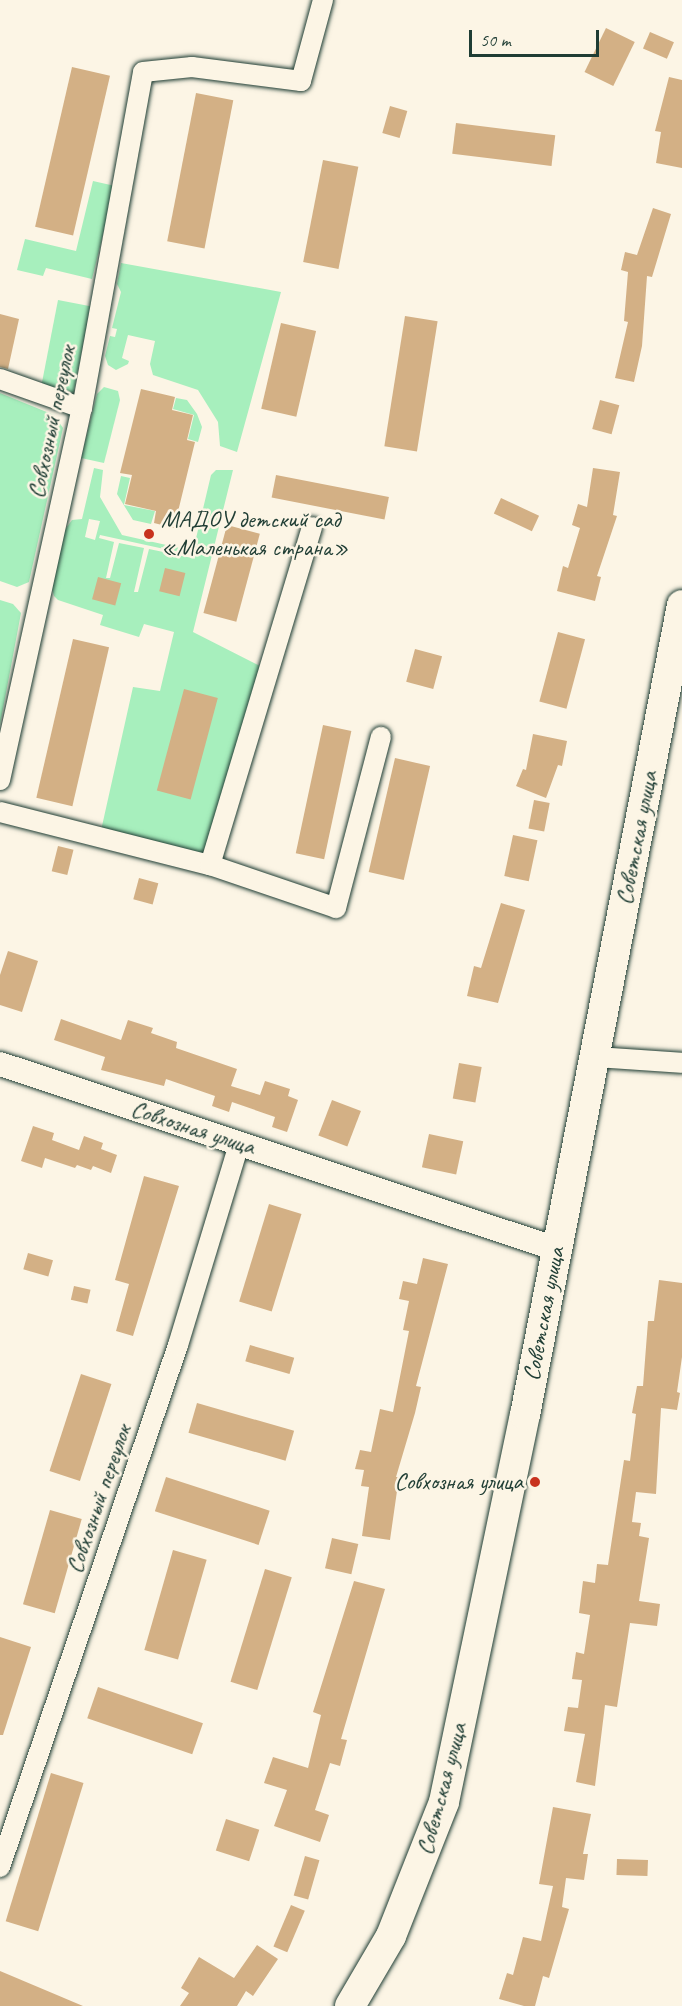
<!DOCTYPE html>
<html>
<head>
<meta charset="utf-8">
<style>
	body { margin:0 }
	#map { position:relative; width:682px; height:2006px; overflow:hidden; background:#fcf5e5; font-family:Caveat,sans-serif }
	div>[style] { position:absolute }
	.green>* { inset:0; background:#a7efbd; transform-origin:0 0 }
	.building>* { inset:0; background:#d3b085; transform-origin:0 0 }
	.roads { filter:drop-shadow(0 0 2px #1f3d34) drop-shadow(0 0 2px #1f3d34) }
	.minor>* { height:20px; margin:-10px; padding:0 10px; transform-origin:10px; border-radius:10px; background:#fcf5e5 }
	.tertiary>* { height:24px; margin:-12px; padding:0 12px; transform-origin:12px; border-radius:12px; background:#fcf5e5 }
	.primary>* { height:30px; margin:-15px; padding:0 15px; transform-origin:15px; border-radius:15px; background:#fcf5e5 }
	.dots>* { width:16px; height:16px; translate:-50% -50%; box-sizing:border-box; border:3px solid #fcf5e5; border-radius:50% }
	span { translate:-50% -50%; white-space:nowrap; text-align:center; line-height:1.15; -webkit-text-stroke:5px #fcf5e5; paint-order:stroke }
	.street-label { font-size:24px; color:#1f3d34 }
	.poi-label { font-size:24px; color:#1f3d34 }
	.left { translate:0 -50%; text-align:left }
	.right { translate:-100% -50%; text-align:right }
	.scale { position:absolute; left:469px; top:30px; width:130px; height:27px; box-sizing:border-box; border:3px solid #1f3d34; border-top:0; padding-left:8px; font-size:18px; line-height:21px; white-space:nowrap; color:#1f3d34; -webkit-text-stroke:4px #fcf5e5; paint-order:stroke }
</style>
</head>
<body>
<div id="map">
	<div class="green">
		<div style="clip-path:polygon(93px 181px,115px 186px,92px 279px,46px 268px,43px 276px,17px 270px,25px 239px,76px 251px)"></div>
		<div style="clip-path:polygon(121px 263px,281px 292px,237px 452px,220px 446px,218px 422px,198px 390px,153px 375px,150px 364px,155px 341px,128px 335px,122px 358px,129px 361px,128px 364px,116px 370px,108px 365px,105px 356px,110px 336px,115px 337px,117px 329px,112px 328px,121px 292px,117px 284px)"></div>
		<div style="left:58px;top:300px;width:33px;height:88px;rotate:11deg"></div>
		<div style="clip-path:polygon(104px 387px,118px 391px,120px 400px,104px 463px,81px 458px,97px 394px)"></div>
		<div style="clip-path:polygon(0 393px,54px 415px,63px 428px,29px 582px,17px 587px,0 581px)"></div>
		<div style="clip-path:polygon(176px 398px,187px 400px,197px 414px,202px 427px,198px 442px,188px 439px,194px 415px,173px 409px)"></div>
		<div style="clip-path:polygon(evenodd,94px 468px,103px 470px,100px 497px,122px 535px,193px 551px,211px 475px,216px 470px,233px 470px,193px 632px,262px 667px,205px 859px,100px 835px,133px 687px,160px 691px,174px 632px,144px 624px,139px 637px,100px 625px,103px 615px,58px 600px,54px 596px,52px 589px,64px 531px,72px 520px,82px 519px,94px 468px,89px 519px,100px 521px,95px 540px,85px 537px,89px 519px,94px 468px,100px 535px,192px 555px,192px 558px,149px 549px,138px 592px,134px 592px,144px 548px,119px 543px,110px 578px,106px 578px,114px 542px,99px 538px,100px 535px)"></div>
		<div style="clip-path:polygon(121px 476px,130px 478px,124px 505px,155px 511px,151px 524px,133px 520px,117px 494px)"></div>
		<div style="clip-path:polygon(0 600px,13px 604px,21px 613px,0 725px)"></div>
	</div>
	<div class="building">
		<div style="left:606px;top:28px;width:32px;height:49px;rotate:26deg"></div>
		<div style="left:650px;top:32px;width:26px;height:18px;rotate:23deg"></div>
		<div style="left:72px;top:67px;width:39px;height:164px;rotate:13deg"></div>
		<div style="clip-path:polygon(669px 77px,682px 80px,682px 168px,656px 163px,661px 132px,655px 131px)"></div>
		<div style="left:196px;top:93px;width:38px;height:151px;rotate:11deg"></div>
		<div style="left:390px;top:106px;width:18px;height:28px;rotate:16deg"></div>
		<div style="left:456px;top:123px;width:100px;height:31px;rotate:7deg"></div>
		<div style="left:323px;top:160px;width:36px;height:104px;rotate:11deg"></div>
		<div style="clip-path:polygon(653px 208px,671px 214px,652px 277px,647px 276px,642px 346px,634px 382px,615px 378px,628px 322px,624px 321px,628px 272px,621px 270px,625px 252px,637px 255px)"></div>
		<div style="clip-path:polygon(0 314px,19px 319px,8px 369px,0 367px)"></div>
		<div style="left:405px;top:316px;width:33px;height:132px;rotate:9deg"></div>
		<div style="left:281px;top:323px;width:36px;height:88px;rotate:13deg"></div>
		<div style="clip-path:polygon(141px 389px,175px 397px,172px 410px,193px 415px,187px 440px,195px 442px,174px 528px,154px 523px,156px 511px,125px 504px,132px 475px,120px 473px)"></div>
		<div style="left:600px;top:400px;width:20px;height:30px;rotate:15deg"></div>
		<div style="clip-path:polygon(593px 468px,620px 472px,613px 515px,617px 516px,597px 576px,601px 577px,595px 601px,557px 591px,563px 566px,568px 568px,580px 528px,572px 525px,578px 504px,587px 507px)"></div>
		<div style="left:276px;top:475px;width:115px;height:23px;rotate:11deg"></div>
		<div style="left:501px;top:498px;width:42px;height:17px;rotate:25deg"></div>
		<div style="left:227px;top:525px;width:34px;height:91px;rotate:15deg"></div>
		<div style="left:165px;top:568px;width:21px;height:24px;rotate:14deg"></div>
		<div style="left:98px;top:577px;width:24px;height:23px;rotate:15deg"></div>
		<div style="left:558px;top:632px;width:28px;height:72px;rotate:15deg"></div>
		<div style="left:73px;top:639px;width:37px;height:163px;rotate:13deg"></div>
		<div style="left:415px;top:649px;width:28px;height:34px;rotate:15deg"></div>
		<div style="left:184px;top:689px;width:35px;height:105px;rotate:15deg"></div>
		<div style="left:323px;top:725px;width:29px;height:131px;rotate:12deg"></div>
		<div style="clip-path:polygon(533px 734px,567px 741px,562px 766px,558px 765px,546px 798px,516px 786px,523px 769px,526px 770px)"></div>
		<div style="left:395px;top:758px;width:36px;height:117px;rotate:13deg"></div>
		<div style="left:534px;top:800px;width:16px;height:29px;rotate:11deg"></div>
		<div style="left:513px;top:835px;width:25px;height:42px;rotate:12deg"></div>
		<div style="left:58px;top:846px;width:16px;height:26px;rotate:14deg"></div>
		<div style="left:139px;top:878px;width:20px;height:22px;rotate:15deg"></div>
		<div style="clip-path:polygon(501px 903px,525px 910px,498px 1003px,467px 996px,474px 966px,481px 968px)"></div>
		<div style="clip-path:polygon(8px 951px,38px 961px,22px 1012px,0 1005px,0 975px)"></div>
		<div style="clip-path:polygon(61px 1019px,121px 1040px,128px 1020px,153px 1028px,151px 1033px,177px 1042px,176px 1048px,237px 1069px,231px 1086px,260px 1095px,265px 1081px,290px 1089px,288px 1096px,298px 1100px,287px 1132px,272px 1127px,275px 1117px,232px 1102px,229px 1112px,212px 1106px,215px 1096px,166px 1079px,164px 1086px,101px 1070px,105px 1057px,54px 1040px)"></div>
		<div style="left:459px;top:1063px;width:23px;height:36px;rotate:10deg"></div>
		<div style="left:332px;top:1100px;width:31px;height:38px;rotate:21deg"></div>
		<div style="clip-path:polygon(33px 1126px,54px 1133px,52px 1140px,79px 1150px,84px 1136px,103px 1143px,101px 1149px,117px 1155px,111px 1173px,93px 1166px,91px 1170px,77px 1165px,75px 1168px,45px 1158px,42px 1168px,21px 1161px)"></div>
		<div style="left:429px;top:1134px;width:35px;height:34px;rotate:12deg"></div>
		<div style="clip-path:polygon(144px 1176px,179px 1186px,133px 1336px,116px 1331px,129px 1284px,115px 1280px)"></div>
		<div style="left:269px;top:1204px;width:34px;height:102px;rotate:17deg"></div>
		<div style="left:28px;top:1253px;width:26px;height:17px;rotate:16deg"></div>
		<div style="clip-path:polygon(423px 1258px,448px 1264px,416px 1386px,421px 1387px,415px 1413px,396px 1477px,399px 1477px,390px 1540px,362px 1536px,369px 1487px,361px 1486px,364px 1470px,355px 1469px,360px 1450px,371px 1452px,380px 1409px,393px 1412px,409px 1331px,403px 1330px,409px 1301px,399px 1299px,403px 1281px,417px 1284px)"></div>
		<div style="clip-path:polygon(659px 1280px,682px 1283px,682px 1357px,677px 1392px,680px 1393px,677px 1410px,661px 1408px,656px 1494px,636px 1492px,632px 1522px,641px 1523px,639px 1536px,649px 1538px,639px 1601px,660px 1604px,657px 1626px,630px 1623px,617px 1707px,605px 1705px,595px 1786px,576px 1782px,585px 1734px,564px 1731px,568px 1707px,578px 1708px,582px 1680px,572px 1679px,576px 1652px,584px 1654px,590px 1615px,579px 1613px,583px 1581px,595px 1583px,597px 1564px,608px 1565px,624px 1460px,630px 1461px,636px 1414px,632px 1413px,637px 1386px,643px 1386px,648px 1321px,654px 1321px)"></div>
		<div style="left:74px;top:1286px;width:17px;height:14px;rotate:13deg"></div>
		<div style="left:250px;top:1345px;width:46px;height:17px;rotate:16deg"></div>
		<div style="left:81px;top:1374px;width:32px;height:102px;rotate:18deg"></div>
		<div style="left:197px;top:1403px;width:101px;height:31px;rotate:16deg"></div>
		<div style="left:166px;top:1477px;width:109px;height:36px;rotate:18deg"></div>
		<div style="left:50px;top:1510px;width:33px;height:98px;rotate:16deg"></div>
		<div style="left:332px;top:1538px;width:27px;height:31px;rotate:13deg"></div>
		<div style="left:173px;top:1550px;width:35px;height:104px;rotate:16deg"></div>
		<div style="left:265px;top:1569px;width:28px;height:118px;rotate:17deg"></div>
		<div style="clip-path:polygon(354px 1581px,385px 1589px,341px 1739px,347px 1740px,340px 1766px,330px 1763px,315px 1810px,329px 1815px,320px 1842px,274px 1826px,287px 1790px,264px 1783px,273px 1757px,308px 1768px,321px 1715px,313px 1712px)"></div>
		<div style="clip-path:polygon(0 1637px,31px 1647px,3px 1735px,0 1735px)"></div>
		<div style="left:98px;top:1687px;width:111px;height:33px;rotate:19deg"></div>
		<div style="left:51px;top:1773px;width:34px;height:155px;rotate:17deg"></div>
		<div style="clip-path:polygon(553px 1807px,591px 1814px,583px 1854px,588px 1854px,584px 1880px,566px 1878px,562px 1907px,569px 1909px,549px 1978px,543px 1976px,535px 2006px,524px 2006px,499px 1999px,507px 1973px,513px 1975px,523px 1937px,541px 1941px,553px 1886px,539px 1884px)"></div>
		<div style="left:226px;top:1819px;width:35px;height:33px;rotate:18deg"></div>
		<div style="left:305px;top:1856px;width:15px;height:41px;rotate:16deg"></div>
		<div style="left:617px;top:1859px;width:31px;height:16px;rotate:2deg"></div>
		<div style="left:291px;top:1905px;width:15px;height:45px;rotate:23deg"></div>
		<div style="clip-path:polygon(257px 1945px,278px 1959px,253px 1996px,246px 1991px,237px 2006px,180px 2006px,189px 1993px,181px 1988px,199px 1957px,234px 1978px)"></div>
		<div style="clip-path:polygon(0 1971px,83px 2006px,0 2006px)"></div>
	</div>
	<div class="roads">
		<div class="minor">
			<div style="left:0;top:379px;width:87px;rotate:19.5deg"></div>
			<div style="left:0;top:780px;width:381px;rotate:-77.6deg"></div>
			<div style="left:82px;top:408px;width:341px;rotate:-79.7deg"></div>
			<div style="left:143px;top:72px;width:49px;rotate:-5.8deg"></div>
			<div style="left:192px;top:67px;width:110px;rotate:7.3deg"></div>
			<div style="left:301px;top:81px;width:84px;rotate:-74.8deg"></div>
			<div style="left:0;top:812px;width:217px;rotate:14.2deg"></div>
			<div style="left:210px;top:865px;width:133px;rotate:18.8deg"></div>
			<div style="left:336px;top:908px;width:177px;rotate:-75.3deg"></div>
			<div style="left:210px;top:865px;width:353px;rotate:-73.2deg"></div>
			<div style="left:595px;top:1057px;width:87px;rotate:3.9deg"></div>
			<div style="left:0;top:1867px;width:552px;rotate:-71.17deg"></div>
			<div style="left:178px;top:1345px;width:210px;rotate:-73.1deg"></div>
		</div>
		<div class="tertiary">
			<div style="left:0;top:1064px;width:586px;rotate:18.4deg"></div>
		</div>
		<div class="primary">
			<div style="left:350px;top:2006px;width:81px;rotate:-59.6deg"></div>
			<div style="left:391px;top:1936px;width:144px;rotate:-68.4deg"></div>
			<div style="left:444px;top:1802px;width:395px;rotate:-78.2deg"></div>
			<div style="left:525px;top:1415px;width:825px;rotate:-79.03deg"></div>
		</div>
	</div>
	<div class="dots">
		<div style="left:149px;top:534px;background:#c8321e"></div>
		<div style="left:535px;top:1482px;background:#c8321e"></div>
	</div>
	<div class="street-label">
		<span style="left:52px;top:422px;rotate:-78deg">Совхозный переулок</span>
		<span style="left:637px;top:838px;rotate:-79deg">Советская улица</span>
		<span style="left:193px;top:1128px;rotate:18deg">Совхозная улица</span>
		<span style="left:544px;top:1314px;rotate:-79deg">Советская улица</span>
		<span style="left:99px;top:1499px;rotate:-71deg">Совхозный переулок</span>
		<span style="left:442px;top:1789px;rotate:-75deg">Советская улица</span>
	</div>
	<div class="poi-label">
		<span class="left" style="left:161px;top:534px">МАДОУ детский сад<br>«Маленькая страна»</span>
		<span class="right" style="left:523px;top:1482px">Совхозная улица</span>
	</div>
	<div class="scale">50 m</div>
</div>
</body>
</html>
